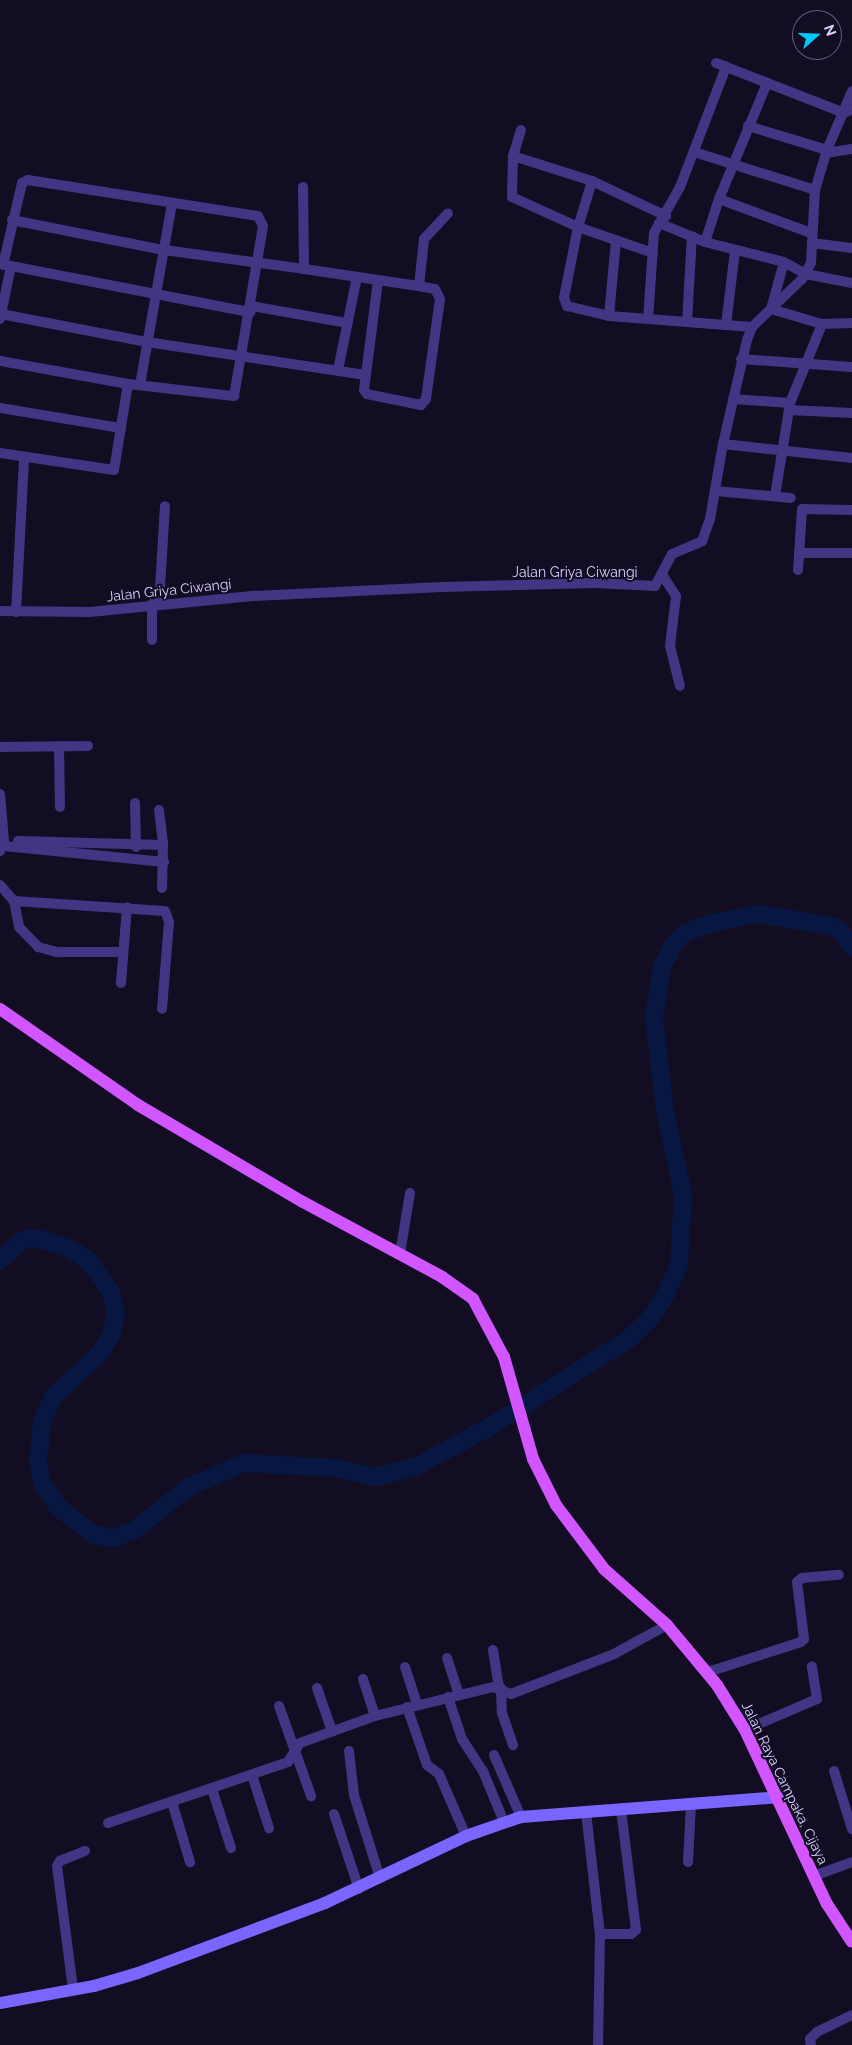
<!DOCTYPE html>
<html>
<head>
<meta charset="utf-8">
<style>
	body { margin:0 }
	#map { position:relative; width:852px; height:2045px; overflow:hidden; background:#130d23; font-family:Raleway,sans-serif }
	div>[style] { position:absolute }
	.river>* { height:18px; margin:-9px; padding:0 9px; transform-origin:9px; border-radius:9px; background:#081741 }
	.street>* { height:10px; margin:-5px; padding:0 5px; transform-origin:5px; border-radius:5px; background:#413684 }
	.secondary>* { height:12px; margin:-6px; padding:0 6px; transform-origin:6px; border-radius:6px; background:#7a66ff }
	.primary>* { height:12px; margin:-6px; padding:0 6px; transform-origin:6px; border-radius:6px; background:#d156ff }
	span { translate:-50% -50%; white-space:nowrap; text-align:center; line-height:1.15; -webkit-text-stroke:4px #130d23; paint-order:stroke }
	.street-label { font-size:14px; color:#d9cfff }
	.north { position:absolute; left:792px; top:10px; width:50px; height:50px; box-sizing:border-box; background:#130d23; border:1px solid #625b7b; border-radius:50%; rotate:70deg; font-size:14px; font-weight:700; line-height:20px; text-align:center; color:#d9cfff }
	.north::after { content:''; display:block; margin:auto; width:18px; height:22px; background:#00c7fa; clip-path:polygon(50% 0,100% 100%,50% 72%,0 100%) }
</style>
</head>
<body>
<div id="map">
	<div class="river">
		<div style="left:0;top:1261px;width:29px;rotate:-44deg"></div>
		<div style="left:21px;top:1241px;width:9px;rotate:-18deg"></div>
		<div style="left:30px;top:1238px;width:15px;rotate:8deg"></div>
		<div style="left:45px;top:1240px;width:29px;rotate:20deg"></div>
		<div style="left:72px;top:1250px;width:20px;rotate:33deg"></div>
		<div style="left:89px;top:1261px;width:38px;rotate:55deg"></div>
		<div style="left:111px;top:1292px;width:23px;rotate:77deg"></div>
		<div style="left:116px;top:1314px;width:22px;rotate:103deg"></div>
		<div style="left:111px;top:1335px;width:21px;rotate:121deg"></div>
		<div style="left:100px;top:1353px;width:64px;rotate:136.9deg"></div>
		<div style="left:53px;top:1397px;width:28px;rotate:113deg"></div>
		<div style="left:42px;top:1423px;width:37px;rotate:96deg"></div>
		<div style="left:38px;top:1460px;width:23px;rotate:80deg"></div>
		<div style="left:42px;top:1483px;width:30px;rotate:56deg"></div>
		<div style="left:59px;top:1508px;width:44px;rotate:37.6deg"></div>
		<div style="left:94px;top:1535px;width:20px;rotate:9deg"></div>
		<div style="left:114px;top:1538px;width:24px;rotate:-22deg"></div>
		<div style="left:136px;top:1529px;width:68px;rotate:-38.4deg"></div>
		<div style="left:189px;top:1487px;width:60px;rotate:-23.6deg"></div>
		<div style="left:244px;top:1463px;width:91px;rotate:3.1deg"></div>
		<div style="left:335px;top:1468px;width:42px;rotate:12.4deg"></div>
		<div style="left:376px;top:1477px;width:40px;rotate:-14.4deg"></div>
		<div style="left:415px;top:1467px;width:81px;rotate:-28.2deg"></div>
		<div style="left:486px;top:1429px;width:169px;rotate:-32.2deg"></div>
		<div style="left:629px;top:1339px;width:28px;rotate:-44deg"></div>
		<div style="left:649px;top:1320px;width:33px;rotate:-57deg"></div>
		<div style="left:667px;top:1292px;width:30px;rotate:-66deg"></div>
		<div style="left:679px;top:1265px;width:70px;rotate:-86.7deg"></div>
		<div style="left:683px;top:1195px;width:86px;rotate:-102.1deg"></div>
		<div style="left:665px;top:1111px;width:95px;rotate:-96.7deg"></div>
		<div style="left:654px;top:1017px;width:51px;rotate:-80.9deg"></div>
		<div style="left:662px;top:967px;width:25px;rotate:-63deg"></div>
		<div style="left:673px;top:945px;width:17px;rotate:-45deg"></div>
		<div style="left:685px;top:933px;width:28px;rotate:-21deg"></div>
		<div style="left:711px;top:923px;width:48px;rotate:-10.8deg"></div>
		<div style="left:758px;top:914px;width:74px;rotate:9.3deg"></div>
		<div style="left:831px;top:926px;width:10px;rotate:24deg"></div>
		<div style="left:840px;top:930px;width:21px;rotate:55deg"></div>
	</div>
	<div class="street">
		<div style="left:716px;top:63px;width:137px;rotate:21.3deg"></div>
		<div style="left:844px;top:113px;width:7px;rotate:-27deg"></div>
		<div style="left:748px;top:126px;width:83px;rotate:16.9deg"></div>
		<div style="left:521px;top:130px;width:27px;rotate:107deg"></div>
		<div style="left:513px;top:156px;width:41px;rotate:91.4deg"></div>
		<div style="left:512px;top:197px;width:72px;rotate:24.4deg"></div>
		<div style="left:578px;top:227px;width:79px;rotate:19.1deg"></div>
		<div style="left:694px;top:152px;width:127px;rotate:17.4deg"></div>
		<div style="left:826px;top:153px;width:26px;rotate:-9deg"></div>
		<div style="left:513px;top:156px;width:83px;rotate:17.6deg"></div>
		<div style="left:592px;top:181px;width:82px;rotate:25.3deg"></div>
		<div style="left:592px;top:181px;width:48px;rotate:106.9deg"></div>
		<div style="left:578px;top:227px;width:72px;rotate:101.2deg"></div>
		<div style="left:564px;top:298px;width:9px;rotate:69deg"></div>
		<div style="left:567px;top:306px;width:43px;rotate:13.4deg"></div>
		<div style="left:609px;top:316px;width:143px;rotate:4.4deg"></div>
		<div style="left:303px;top:187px;width:82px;rotate:89.3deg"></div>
		<div style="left:719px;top:199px;width:98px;rotate:20.3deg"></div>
		<div style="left:12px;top:220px;width:155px;rotate:11.2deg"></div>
		<div style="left:164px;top:250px;width:141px;rotate:7.7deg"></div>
		<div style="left:304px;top:269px;width:116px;rotate:8.4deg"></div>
		<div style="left:419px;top:286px;width:16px;rotate:11deg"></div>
		<div style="left:435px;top:289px;width:11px;rotate:63deg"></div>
		<div style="left:440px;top:299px;width:101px;rotate:98deg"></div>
		<div style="left:426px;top:399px;width:8px;rotate:130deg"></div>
		<div style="left:421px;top:405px;width:55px;rotate:-168.5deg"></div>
		<div style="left:367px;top:394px;width:5px;rotate:-127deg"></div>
		<div style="left:364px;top:390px;width:111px;rotate:-82.7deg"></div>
		<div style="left:659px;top:223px;width:50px;rotate:22.4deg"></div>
		<div style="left:705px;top:242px;width:81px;rotate:14.2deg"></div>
		<div style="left:784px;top:262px;width:25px;rotate:29deg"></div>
		<div style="left:806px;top:274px;width:47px;rotate:11.1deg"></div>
		<div style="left:705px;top:242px;width:45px;rotate:-72deg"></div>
		<div style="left:719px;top:199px;width:126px;rotate:-67.5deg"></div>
		<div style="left:812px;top:243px;width:40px;rotate:7.1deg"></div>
		<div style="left:784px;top:262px;width:49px;rotate:105.5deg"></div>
		<div style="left:771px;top:309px;width:53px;rotate:16.4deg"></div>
		<div style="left:822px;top:324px;width:30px;rotate:-2deg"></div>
		<div style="left:0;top:264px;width:255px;rotate:10.9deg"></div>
		<div style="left:419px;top:286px;width:47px;rotate:-83.9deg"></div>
		<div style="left:424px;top:239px;width:35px;rotate:-47deg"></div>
		<div style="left:251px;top:306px;width:97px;rotate:10deg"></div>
		<div style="left:1px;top:314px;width:149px;rotate:10.9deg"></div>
		<div style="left:147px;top:342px;width:221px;rotate:8.6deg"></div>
		<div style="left:609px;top:316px;width:76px;rotate:-84.7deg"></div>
		<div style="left:0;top:319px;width:54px;rotate:-78.3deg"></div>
		<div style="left:648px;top:319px;width:86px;rotate:-86deg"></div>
		<div style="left:654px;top:233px;width:53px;rotate:-60.5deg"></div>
		<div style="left:680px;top:187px;width:129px;rotate:-69deg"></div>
		<div style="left:687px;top:322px;width:86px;rotate:-86.7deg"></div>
		<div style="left:726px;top:325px;width:75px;rotate:-83.1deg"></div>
		<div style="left:741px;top:359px;width:111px;rotate:4.1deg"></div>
		<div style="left:0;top:361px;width:130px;rotate:10.2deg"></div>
		<div style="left:128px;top:384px;width:107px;rotate:6.5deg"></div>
		<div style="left:234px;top:396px;width:172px;rotate:-80.3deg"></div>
		<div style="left:263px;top:226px;width:11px;rotate:-117deg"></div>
		<div style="left:258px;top:216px;width:233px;rotate:-171.1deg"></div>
		<div style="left:28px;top:180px;width:7px;rotate:153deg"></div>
		<div style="left:22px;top:183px;width:84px;rotate:103deg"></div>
		<div style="left:338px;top:370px;width:95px;rotate:-78.5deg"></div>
		<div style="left:140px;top:385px;width:185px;rotate:-80deg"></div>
		<div style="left:733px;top:399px;width:57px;rotate:4deg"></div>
		<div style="left:0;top:408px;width:123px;rotate:9.4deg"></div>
		<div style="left:789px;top:410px;width:63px;rotate:2.7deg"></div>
		<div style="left:723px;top:444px;width:130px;rotate:6.2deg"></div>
		<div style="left:0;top:453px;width:115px;rotate:8.5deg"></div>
		<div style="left:114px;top:470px;width:87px;rotate:-80.8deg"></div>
		<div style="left:716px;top:491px;width:75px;rotate:5.3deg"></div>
		<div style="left:775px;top:496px;width:94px;rotate:-80.8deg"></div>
		<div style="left:790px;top:403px;width:85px;rotate:-67.9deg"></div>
		<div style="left:799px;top:553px;width:53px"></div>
		<div style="left:798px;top:570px;width:61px;rotate:-86.2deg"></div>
		<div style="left:802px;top:509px;width:50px;rotate:1.1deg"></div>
		<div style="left:663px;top:576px;width:24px;rotate:57deg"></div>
		<div style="left:676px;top:596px;width:50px;rotate:96.8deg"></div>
		<div style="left:670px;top:646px;width:41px;rotate:76deg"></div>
		<div style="left:152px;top:604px;width:36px;rotate:90deg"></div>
		<div style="left:159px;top:604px;width:98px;rotate:-86.5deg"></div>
		<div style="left:0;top:611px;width:90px;rotate:0.6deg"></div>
		<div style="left:90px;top:612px;width:163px;rotate:-5.6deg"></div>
		<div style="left:252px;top:596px;width:190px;rotate:-2.7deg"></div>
		<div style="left:442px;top:587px;width:153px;rotate:-1.5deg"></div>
		<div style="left:595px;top:583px;width:60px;rotate:2.9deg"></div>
		<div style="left:655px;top:586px;width:36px;rotate:-62deg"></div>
		<div style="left:672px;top:554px;width:33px;rotate:-23deg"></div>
		<div style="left:702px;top:541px;width:23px;rotate:-70deg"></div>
		<div style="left:710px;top:519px;width:76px;rotate:-80.2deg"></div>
		<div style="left:723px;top:444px;width:107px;rotate:-77deg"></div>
		<div style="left:747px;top:340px;width:14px;rotate:-69deg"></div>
		<div style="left:752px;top:327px;width:69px;rotate:-43.8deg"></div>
		<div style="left:802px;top:279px;width:18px;rotate:-61deg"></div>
		<div style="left:811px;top:263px;width:73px;rotate:-86.9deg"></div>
		<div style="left:815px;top:190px;width:42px;rotate:-73.3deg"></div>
		<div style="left:827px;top:150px;width:64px;rotate:-67deg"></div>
		<div style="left:16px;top:612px;width:155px;rotate:-87deg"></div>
		<div style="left:59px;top:746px;width:61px;rotate:89.1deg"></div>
		<div style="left:0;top:747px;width:88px;rotate:-0.7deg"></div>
		<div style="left:0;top:794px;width:47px;rotate:85.1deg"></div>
		<div style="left:4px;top:841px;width:11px;rotate:112deg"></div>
		<div style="left:135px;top:803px;width:44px;rotate:88.7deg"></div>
		<div style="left:159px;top:810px;width:35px;rotate:83deg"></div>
		<div style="left:163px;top:845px;width:43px;rotate:91.3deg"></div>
		<div style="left:18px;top:841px;width:145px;rotate:1.6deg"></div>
		<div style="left:4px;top:846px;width:161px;rotate:5.7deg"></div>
		<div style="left:0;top:885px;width:21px;rotate:49deg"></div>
		<div style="left:14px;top:901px;width:151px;rotate:3.8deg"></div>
		<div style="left:165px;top:911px;width:12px;rotate:70deg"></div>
		<div style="left:169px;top:922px;width:87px;rotate:94.6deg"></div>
		<div style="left:14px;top:901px;width:26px;rotate:79deg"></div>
		<div style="left:19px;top:927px;width:28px;rotate:46deg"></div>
		<div style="left:38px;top:947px;width:20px;rotate:15deg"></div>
		<div style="left:57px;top:952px;width:65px"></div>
		<div style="left:121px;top:983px;width:76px;rotate:-85.5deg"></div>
		<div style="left:400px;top:1254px;width:62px;rotate:-80.7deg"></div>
		<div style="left:493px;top:1650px;width:37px;rotate:81deg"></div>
		<div style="left:447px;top:1658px;width:39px;rotate:72deg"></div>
		<div style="left:405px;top:1667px;width:39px;rotate:72deg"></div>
		<div style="left:708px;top:1672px;width:98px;rotate:-17.9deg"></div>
		<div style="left:801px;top:1642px;width:4px;rotate:-45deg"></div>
		<div style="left:804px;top:1639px;width:57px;rotate:-97deg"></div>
		<div style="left:797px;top:1582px;width:6px;rotate:-39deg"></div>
		<div style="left:802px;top:1578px;width:37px;rotate:-5deg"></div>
		<div style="left:363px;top:1679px;width:39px;rotate:72deg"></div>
		<div style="left:317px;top:1688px;width:46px;rotate:70.8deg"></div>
		<div style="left:501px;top:1688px;width:25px;rotate:88deg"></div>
		<div style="left:502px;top:1713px;width:34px;rotate:71deg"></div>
		<div style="left:448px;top:1697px;width:44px;rotate:71.6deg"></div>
		<div style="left:462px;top:1739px;width:38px;rotate:57deg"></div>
		<div style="left:483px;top:1771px;width:55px;rotate:67.6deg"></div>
		<div style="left:279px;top:1706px;width:96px;rotate:70.4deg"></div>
		<div style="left:407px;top:1707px;width:61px;rotate:71deg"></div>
		<div style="left:427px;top:1765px;width:15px;rotate:37deg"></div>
		<div style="left:439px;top:1774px;width:68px;rotate:66.5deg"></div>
		<div style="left:745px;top:1730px;width:78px;rotate:-23.3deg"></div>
		<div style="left:817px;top:1699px;width:33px;rotate:-99deg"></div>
		<div style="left:349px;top:1751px;width:44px;rotate:83.5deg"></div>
		<div style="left:354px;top:1795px;width:87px;rotate:72.6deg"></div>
		<div style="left:494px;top:1755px;width:68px;rotate:66.5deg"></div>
		<div style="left:834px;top:1771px;width:61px;rotate:72.8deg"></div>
		<div style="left:252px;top:1775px;width:56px;rotate:72.2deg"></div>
		<div style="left:212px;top:1789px;width:62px;rotate:72.1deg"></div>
		<div style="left:172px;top:1802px;width:63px;rotate:73.3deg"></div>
		<div style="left:586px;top:1812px;width:123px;rotate:83.5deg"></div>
		<div style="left:600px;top:1934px;width:111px;rotate:91deg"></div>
		<div style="left:334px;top:1814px;width:79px;rotate:71.6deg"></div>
		<div style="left:108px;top:1823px;width:190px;rotate:-18.7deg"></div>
		<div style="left:288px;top:1762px;width:22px;rotate:-58deg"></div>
		<div style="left:300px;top:1743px;width:80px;rotate:-19.8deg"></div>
		<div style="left:375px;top:1716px;width:122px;rotate:-13.8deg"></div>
		<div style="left:493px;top:1687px;width:19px;rotate:21deg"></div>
		<div style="left:511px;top:1694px;width:110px;rotate:-21.2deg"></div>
		<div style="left:614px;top:1654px;width:60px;rotate:-28.7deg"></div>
		<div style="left:688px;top:1862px;width:58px;rotate:-87deg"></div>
		<div style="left:814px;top:1876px;width:40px;rotate:-20.2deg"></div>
		<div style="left:600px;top:1934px;width:31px"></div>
		<div style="left:631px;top:1934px;width:6px;rotate:-39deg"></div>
		<div style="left:636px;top:1930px;width:122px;rotate:-97.1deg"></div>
		<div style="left:73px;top:1989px;width:124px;rotate:-97.4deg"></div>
		<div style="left:57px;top:1866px;width:6px;rotate:-59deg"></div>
		<div style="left:60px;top:1861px;width:27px;rotate:-22deg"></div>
		<div style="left:811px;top:2045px;width:6px;rotate:-99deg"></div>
		<div style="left:810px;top:2039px;width:10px;rotate:-45deg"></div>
		<div style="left:817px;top:2032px;width:39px;rotate:-26deg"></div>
	</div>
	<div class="secondary">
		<div style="left:0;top:2003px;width:96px;rotate:-10.3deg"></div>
		<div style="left:94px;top:1986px;width:46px;rotate:-16.5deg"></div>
		<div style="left:138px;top:1973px;width:200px;rotate:-20.5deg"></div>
		<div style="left:325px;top:1903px;width:156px;rotate:-25.4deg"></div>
		<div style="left:466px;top:1836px;width:58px;rotate:-19.1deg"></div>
		<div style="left:521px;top:1817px;width:258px;rotate:-4.4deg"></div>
	</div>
	<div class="primary">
		<div style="left:0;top:1009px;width:168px;rotate:34.8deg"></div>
		<div style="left:138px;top:1105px;width:191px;rotate:30.5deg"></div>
		<div style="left:303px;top:1202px;width:158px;rotate:28.3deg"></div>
		<div style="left:442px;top:1277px;width:38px;rotate:35deg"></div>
		<div style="left:473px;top:1299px;width:66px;rotate:61.9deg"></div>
		<div style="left:504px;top:1357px;width:106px;rotate:74.1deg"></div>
		<div style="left:533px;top:1459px;width:51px;rotate:63.4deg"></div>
		<div style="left:556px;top:1505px;width:80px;rotate:53.1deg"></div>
		<div style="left:604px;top:1569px;width:84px;rotate:41.6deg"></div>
		<div style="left:667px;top:1625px;width:78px;rotate:50.2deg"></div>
		<div style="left:717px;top:1685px;width:53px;rotate:58.1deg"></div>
		<div style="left:745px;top:1730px;width:192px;rotate:64.8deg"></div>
		<div style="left:827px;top:1904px;width:45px;rotate:56.7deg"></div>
	</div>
	<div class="street-label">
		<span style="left:575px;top:572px">Jalan Griya Ciwangi</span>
		<span style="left:169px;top:590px;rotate:-6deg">Jalan Griya Ciwangi</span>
		<span style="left:785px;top:1783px;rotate:64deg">Jalan Raya Campaka, Cijaya</span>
	</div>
	<div class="north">N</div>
</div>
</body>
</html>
